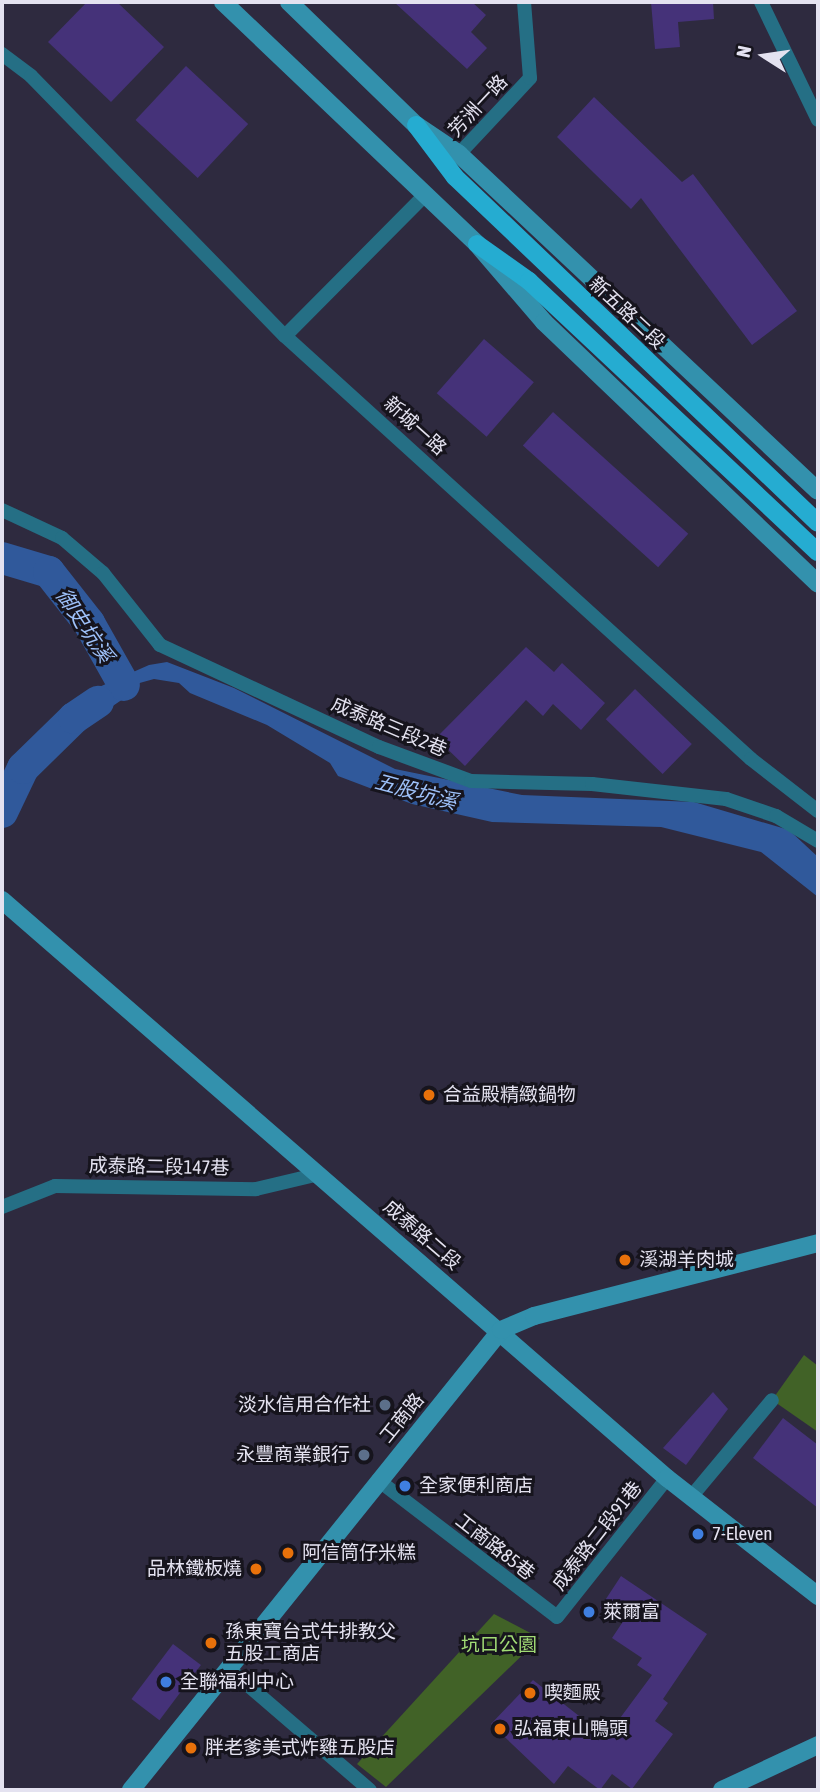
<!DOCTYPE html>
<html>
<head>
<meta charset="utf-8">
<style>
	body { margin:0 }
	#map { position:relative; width:820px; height:1792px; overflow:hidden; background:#2e2a3f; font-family:"Asap Condensed","Noto Sans TC",sans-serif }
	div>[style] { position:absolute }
	.green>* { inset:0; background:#416227 }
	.water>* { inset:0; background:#30599b }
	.river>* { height:32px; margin:-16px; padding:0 16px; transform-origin:16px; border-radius:16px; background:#30599b }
	.building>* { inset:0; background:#453279; transform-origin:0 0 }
	.street>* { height:14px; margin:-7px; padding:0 7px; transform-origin:7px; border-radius:7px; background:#256f85 }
	.secondary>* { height:18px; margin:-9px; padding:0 9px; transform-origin:9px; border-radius:9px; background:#3391ad }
	.primary>* { height:18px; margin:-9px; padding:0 9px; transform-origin:9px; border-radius:9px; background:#25acd1 }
	.dots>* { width:19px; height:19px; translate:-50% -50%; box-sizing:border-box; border:4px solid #16141d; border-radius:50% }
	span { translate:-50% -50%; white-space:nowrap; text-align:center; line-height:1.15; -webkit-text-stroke:6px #16141d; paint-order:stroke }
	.street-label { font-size:19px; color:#e4e2f0 }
	.poi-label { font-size:19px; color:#e4e2f0 }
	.left { translate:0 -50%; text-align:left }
	.right { translate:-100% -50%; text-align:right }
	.park-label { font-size:19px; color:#a1db75 }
	.water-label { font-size:21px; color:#9ec1f9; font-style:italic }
	.frame { position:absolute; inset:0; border:4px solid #e4e2f0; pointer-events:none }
	.north { position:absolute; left:729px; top:21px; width:70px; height:70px; -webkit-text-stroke:5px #16141d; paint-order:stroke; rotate:282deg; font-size:19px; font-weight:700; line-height:28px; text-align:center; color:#e4e2f0 }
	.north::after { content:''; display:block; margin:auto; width:24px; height:32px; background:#e4e2f0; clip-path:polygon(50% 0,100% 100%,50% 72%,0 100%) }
</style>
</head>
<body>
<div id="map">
	<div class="green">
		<div style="clip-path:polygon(804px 1355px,818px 1366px,818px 1432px,772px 1400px)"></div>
		<div style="clip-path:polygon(494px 1614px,540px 1638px,386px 1787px,357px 1764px)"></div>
	</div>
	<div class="water">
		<div style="clip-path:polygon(167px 662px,234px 688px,395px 769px,522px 795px,694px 802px,789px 830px,818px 857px,818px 897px,761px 852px,661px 827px,492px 822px,412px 804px,338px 776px,330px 763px,267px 725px,190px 693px,179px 683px,154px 679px,136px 684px,123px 699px,69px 736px,55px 716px,81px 695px,149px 665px)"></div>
	</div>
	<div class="river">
		<div style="left:2px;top:558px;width:49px;rotate:16.6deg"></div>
		<div style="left:49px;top:572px;width:65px;rotate:51.9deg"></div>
		<div style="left:89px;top:623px;width:71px;rotate:60.6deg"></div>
		<div style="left:2px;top:812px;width:49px;rotate:-64.5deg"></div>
		<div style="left:23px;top:768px;width:71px;rotate:-44.4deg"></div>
		<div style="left:74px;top:718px;width:29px;rotate:-34deg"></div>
	</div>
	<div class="building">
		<div style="clip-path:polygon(87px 2px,117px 2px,164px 47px,111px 102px,48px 42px)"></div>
		<div style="clip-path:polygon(394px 2px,472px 2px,486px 15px,471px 32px,487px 48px,467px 69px)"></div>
		<div style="clip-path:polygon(651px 2px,713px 2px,714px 19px,678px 22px,680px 47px,655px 49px)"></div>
		<div style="left:186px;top:66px;width:85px;height:74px;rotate:43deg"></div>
		<div style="clip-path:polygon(594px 97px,682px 182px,693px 174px,797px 311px,752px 345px,641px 198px,631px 209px,557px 137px)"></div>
		<div style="left:484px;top:339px;width:66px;height:72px;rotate:41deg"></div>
		<div style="left:553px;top:412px;width:182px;height:45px;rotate:42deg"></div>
		<div style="clip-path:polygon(526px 647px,554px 672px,562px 663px,605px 703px,581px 730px,553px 704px,543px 716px,526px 700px,465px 766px,436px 738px)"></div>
		<div style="left:635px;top:689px;width:79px;height:42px;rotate:44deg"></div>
		<div style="clip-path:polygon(713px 1392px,728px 1409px,686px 1465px,663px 1448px)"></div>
		<div style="clip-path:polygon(783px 1418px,818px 1445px,818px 1508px,753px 1458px)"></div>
		<div style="clip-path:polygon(621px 1576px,707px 1634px,663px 1699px,668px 1703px,655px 1721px,673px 1734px,632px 1789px,612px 1774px,600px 1790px,568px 1766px,554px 1784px,491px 1724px,533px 1680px,606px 1737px,652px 1675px,637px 1665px,642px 1658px,612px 1638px,622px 1623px,600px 1608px)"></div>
		<div style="left:173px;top:1644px;width:35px;height:69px;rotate:37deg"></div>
	</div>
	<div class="street">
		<div style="left:761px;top:2px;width:131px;rotate:64.2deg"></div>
		<div style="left:2px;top:54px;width:36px;rotate:37deg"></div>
		<div style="left:31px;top:76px;width:363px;rotate:45.7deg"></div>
		<div style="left:285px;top:336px;width:629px;rotate:42.23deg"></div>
		<div style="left:751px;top:759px;width:85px;rotate:37.8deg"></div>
		<div style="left:459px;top:154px;width:104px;rotate:-46.9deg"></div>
		<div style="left:530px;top:78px;width:76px;rotate:-94.5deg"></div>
		<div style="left:285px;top:336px;width:199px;rotate:-45.2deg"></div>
		<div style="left:2px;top:510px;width:66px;rotate:25deg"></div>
		<div style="left:62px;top:538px;width:54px;rotate:40.5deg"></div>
		<div style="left:103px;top:573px;width:92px;rotate:51.6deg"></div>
		<div style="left:160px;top:645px;width:242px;rotate:25deg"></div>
		<div style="left:379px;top:747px;width:98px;rotate:20.3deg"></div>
		<div style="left:471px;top:781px;width:121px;rotate:1.4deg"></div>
		<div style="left:592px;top:784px;width:135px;rotate:6.4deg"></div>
		<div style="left:726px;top:799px;width:53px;rotate:18.8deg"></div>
		<div style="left:776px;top:816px;width:49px;rotate:30.8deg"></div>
		<div style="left:2px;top:1207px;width:57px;rotate:-21.6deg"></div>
		<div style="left:55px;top:1186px;width:201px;rotate:0.9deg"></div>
		<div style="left:256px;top:1189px;width:65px;rotate:-13.4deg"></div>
		<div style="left:378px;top:1480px;width:225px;rotate:37.4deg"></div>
		<div style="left:557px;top:1617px;width:177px;rotate:-51.6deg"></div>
		<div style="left:691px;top:1497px;width:126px;rotate:-50.1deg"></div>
		<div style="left:228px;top:1668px;width:187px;rotate:40.7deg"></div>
	</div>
	<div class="secondary">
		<div style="left:223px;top:2px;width:351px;rotate:43.6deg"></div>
		<div style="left:477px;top:244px;width:103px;rotate:49.3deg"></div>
		<div style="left:544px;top:322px;width:379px;rotate:43.7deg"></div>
		<div style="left:289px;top:2px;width:177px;rotate:44.1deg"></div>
		<div style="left:416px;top:125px;width:52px;rotate:34deg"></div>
		<div style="left:459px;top:154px;width:492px;rotate:43.2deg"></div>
		<div style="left:2px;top:900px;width:881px;rotate:41deg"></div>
		<div style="left:667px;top:1478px;width:192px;rotate:38deg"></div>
		<div style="left:131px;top:1790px;width:590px;rotate:-51.19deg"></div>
		<div style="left:501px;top:1330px;width:36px;rotate:-23deg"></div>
		<div style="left:534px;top:1316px;width:293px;rotate:-14.4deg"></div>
		<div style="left:722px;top:1790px;width:106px;rotate:-25.1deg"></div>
	</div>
	<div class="primary">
		<div style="left:416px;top:125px;width:65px;rotate:53.1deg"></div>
		<div style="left:455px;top:177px;width:501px;rotate:43.63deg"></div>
		<div style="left:477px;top:244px;width:64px;rotate:35.4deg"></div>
		<div style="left:529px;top:281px;width:396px;rotate:43.2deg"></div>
	</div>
	<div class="dots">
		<div style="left:429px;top:1095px;background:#e8710a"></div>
		<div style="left:625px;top:1260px;background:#e8710a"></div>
		<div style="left:385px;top:1405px;background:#5c6f8a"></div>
		<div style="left:364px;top:1455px;background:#5c6f8a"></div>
		<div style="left:405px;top:1486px;background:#3f7fe0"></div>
		<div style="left:698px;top:1534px;background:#3f7fe0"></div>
		<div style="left:288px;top:1553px;background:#e8710a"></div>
		<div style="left:256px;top:1569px;background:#e8710a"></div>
		<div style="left:589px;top:1612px;background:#3f7fe0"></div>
		<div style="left:211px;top:1643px;background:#e8710a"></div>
		<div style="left:166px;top:1682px;background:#3f7fe0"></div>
		<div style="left:530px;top:1693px;background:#e8710a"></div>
		<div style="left:500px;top:1729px;background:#e8710a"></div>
		<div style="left:191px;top:1748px;background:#e8710a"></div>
	</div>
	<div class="street-label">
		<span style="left:478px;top:106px;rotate:-47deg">芳洲一路</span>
		<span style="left:627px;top:313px;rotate:43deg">新五路二段</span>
		<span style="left:415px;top:426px;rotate:42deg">新城一路</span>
		<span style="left:389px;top:727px;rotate:23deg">成泰路三段2巷</span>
		<span style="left:159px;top:1167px;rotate:1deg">成泰路二段147巷</span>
		<span style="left:422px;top:1235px;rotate:41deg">成泰路二段</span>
		<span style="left:402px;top:1418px;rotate:-51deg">工商路</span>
		<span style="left:597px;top:1536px;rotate:-52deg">成泰路二段91巷</span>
		<span style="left:495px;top:1547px;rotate:38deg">工商路85巷</span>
	</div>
	<div class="poi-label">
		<span class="left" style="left:443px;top:1095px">合益殿精緻鍋物</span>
		<span class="left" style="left:639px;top:1260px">溪湖羊肉城</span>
		<span class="right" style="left:371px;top:1405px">淡水信用合作社</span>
		<span class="right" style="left:350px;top:1455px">永豐商業銀行</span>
		<span class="left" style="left:419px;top:1486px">全家便利商店</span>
		<span class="left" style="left:712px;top:1534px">7-Eleven</span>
		<span class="left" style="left:302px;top:1553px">阿信筒仔米糕</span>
		<span class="right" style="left:242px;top:1569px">品林鐵板燒</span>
		<span class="left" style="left:603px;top:1612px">萊爾富</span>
		<span class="left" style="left:225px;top:1643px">孫東寶台式牛排教父<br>五股工商店</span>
		<span class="left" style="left:180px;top:1682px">全聯福利中心</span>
		<span class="left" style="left:544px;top:1693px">喫麵殿</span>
		<span class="left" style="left:514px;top:1729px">弘福東山鴨頭</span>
		<span class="left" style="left:205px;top:1748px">胖老爹美式炸雞五股店</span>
	</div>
	<div class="park-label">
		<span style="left:499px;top:1645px">坑口公園</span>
	</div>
	<div class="water-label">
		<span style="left:85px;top:625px;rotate:56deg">御史坑溪</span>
		<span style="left:416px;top:791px;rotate:15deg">五股坑溪</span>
	</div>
	<div class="frame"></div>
	<div class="north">N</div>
</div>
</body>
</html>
